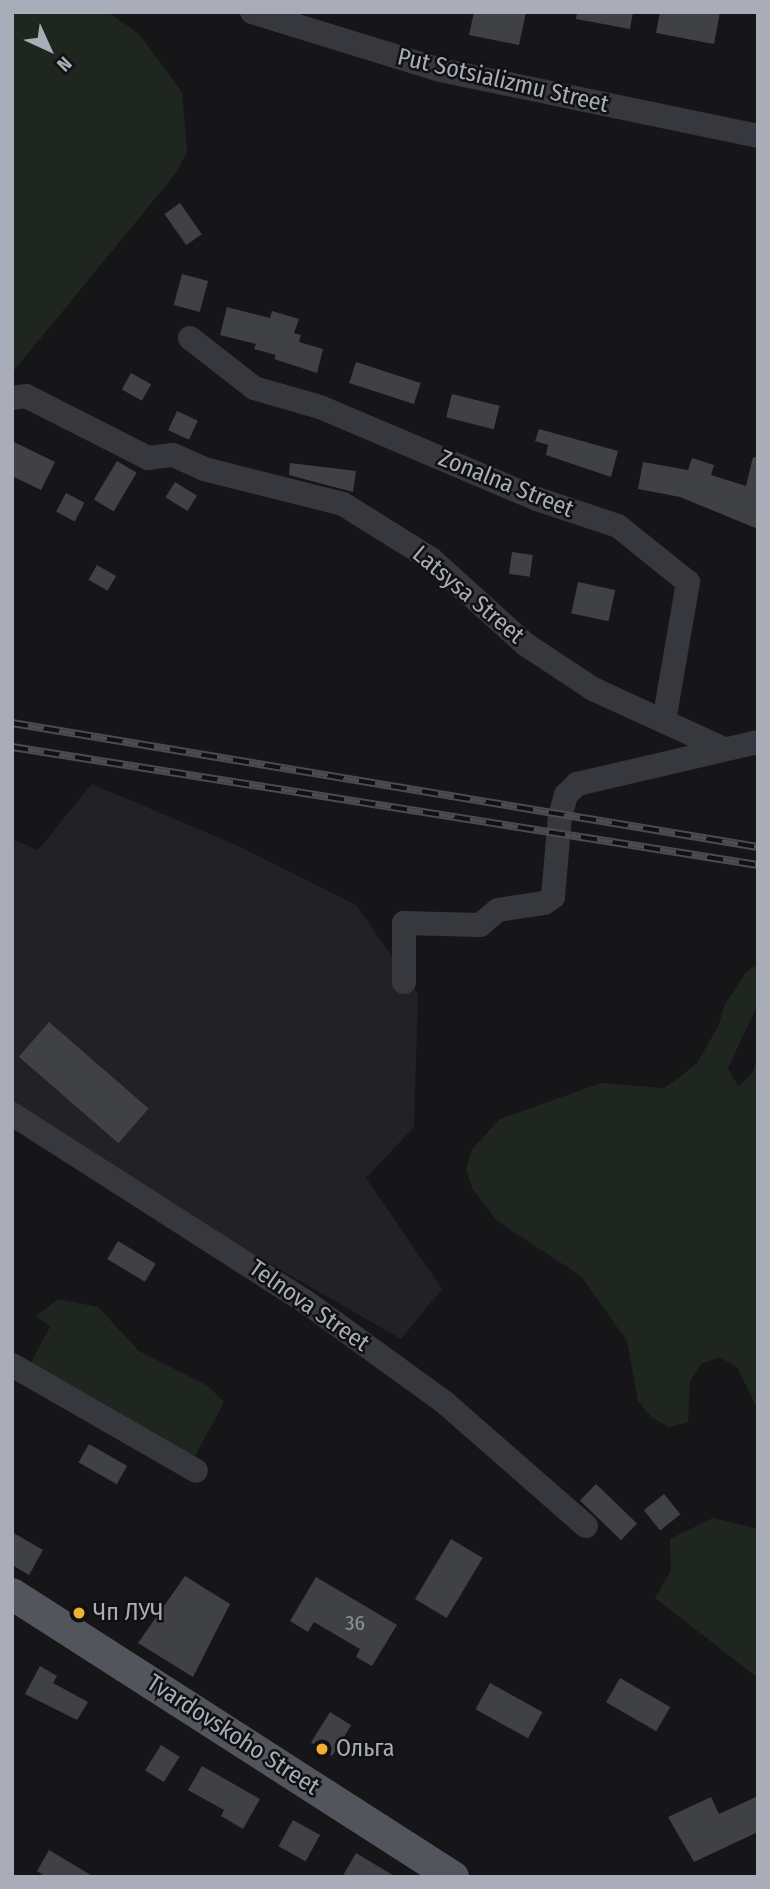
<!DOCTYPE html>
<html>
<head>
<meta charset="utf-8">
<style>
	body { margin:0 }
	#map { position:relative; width:770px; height:1889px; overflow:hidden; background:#161618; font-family:"Fira Sans Condensed",sans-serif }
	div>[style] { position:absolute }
	.built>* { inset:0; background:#222225 }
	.green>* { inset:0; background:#1e261f }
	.building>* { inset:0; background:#404145; transform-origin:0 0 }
	.minor>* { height:24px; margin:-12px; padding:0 12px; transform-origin:12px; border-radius:12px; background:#37383d }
	.major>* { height:32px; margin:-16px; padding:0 16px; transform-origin:16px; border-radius:16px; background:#53555c }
	.rail>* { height:8px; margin-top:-4px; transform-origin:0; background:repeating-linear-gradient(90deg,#111113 0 16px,#4a4c52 0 32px); box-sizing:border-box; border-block:2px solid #4a4c52 }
	.dots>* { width:19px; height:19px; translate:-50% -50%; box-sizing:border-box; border:4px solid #111113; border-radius:50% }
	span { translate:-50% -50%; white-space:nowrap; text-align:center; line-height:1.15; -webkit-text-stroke:5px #111113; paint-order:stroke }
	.number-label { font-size:21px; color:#8e929b }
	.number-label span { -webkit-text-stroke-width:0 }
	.street-label { font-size:24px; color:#a8adb8 }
	.poi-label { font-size:24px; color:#a8adb8 }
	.left { translate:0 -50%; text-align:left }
	.frame { position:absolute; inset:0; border:14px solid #a8adb8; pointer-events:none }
	.north { position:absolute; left:14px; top:14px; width:70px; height:70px; -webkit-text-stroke:5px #111113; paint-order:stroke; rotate:135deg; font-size:19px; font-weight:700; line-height:28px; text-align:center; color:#a8adb8 }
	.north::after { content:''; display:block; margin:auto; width:24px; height:32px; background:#a8adb8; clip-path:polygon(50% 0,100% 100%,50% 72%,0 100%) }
</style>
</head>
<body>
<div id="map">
	<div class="built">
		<div style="clip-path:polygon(92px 784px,238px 846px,356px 905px,418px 994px,414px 1127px,366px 1178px,442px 1289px,401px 1339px,38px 1131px,12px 1108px,12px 839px,38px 850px)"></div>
	</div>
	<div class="green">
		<div style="clip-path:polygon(12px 12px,108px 12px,139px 34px,182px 92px,187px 152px,176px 173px,12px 373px)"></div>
		<div style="clip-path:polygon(758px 964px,758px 1004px,728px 1068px,738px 1086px,753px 1073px,758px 1050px,758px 1410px,737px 1367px,719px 1357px,701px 1364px,690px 1381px,688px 1422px,669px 1427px,651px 1417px,638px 1401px,627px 1341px,581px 1276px,497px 1221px,472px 1188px,466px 1169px,472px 1149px,500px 1119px,601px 1083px,664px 1088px,681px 1076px,697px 1063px,719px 1025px,724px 1006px,746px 972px)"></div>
		<div style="clip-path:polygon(58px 1299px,98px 1307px,139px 1351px,208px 1386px,224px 1402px,189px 1467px,30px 1364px,50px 1327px,36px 1316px)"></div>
		<div style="clip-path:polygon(713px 1518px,758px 1529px,758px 1678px,655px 1598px,671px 1570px,670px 1539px)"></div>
	</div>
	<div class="building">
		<div style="clip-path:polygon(474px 12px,526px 12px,519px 45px,469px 35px)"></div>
		<div style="clip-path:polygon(577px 12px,633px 12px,630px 29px,576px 19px)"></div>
		<div style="clip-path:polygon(660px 12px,720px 12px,714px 44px,656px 33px)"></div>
		<div style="left:180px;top:203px;width:38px;height:19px;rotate:55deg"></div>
		<div style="left:182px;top:274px;width:27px;height:32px;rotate:15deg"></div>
		<div style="clip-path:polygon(227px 307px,270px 318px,272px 311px,299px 319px,294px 333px,301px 335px,299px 342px,323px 349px,317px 373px,274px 359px,276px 355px,254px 349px,256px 344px,220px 335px)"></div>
		<div style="left:356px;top:362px;width:68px;height:22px;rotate:18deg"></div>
		<div style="left:131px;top:373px;width:23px;height:19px;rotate:29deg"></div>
		<div style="left:452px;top:394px;width:49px;height:24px;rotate:14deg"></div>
		<div style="left:177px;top:411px;width:23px;height:21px;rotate:25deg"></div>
		<div style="clip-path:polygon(539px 429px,618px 451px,611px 477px,546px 455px,548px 445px,535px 441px)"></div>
		<div style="clip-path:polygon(12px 441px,55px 462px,41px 490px,12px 476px)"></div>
		<div style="clip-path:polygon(753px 457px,758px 458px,758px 529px,680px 497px,638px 489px,643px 462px,688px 470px,692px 458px,714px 465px,711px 475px,746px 486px)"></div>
		<div style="left:117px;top:461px;width:23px;height:45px;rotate:31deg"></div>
		<div style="clip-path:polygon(290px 463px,356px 471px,353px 492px,289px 475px)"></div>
		<div style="left:175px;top:482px;width:26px;height:18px;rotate:32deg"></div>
		<div style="left:66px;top:493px;width:21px;height:21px;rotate:28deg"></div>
		<div style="left:512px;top:552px;width:21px;height:22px;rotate:8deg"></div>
		<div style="left:97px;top:565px;width:22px;height:17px;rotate:30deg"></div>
		<div style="left:578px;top:582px;width:38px;height:32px;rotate:12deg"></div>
		<div style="left:49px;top:1022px;width:132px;height:46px;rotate:41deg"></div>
		<div style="left:118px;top:1241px;width:44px;height:21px;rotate:31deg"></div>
		<div style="left:89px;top:1444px;width:44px;height:21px;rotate:30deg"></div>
		<div style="left:596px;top:1484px;width:57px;height:23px;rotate:44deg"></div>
		<div style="left:664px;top:1494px;width:26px;height:26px;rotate:51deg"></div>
		<div style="clip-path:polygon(12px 1532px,43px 1550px,29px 1575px,12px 1565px)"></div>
		<div style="left:451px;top:1539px;width:37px;height:70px;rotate:31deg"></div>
		<div style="clip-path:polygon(185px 1576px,230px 1604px,193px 1677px,138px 1643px)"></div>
		<div style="clip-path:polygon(316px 1577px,397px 1625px,372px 1666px,356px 1657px,360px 1649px,314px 1622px,308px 1632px,290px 1621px)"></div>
		<div style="clip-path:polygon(40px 1666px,57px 1676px,53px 1683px,88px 1702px,77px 1720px,25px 1694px)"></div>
		<div style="left:620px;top:1678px;width:58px;height:28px;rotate:30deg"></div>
		<div style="left:490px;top:1683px;width:60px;height:30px;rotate:29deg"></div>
		<div style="left:330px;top:1712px;width:25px;height:36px;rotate:32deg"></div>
		<div style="left:161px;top:1745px;width:22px;height:30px;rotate:32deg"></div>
		<div style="clip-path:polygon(202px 1766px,260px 1799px,243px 1829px,221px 1816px,224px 1810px,188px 1790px)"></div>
		<div style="clip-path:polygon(758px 1796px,758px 1832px,694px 1862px,668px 1817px,711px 1797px,719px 1814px)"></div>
		<div style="left:293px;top:1820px;width:31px;height:30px;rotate:29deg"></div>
		<div style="clip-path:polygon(49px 1850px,94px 1877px,46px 1877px,37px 1871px)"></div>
		<div style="clip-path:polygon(356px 1853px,396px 1877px,342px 1877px)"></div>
	</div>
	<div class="minor">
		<div style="left:252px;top:12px;width:197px;rotate:17.1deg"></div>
		<div style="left:440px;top:70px;width:325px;rotate:11.7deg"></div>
		<div style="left:190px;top:338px;width:81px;rotate:38deg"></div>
		<div style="left:254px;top:388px;width:69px;rotate:16.1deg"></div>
		<div style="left:320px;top:407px;width:236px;rotate:23deg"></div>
		<div style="left:537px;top:499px;width:85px;rotate:18.4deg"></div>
		<div style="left:618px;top:526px;width:90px;rotate:38.7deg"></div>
		<div style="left:688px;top:582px;width:141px;rotate:99.8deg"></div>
		<div style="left:12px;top:398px;width:14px;rotate:-8deg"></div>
		<div style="left:26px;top:396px;width:137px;rotate:26.9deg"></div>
		<div style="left:148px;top:458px;width:25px;rotate:-7deg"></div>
		<div style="left:173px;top:455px;width:34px;rotate:24deg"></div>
		<div style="left:204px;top:469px;width:143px;rotate:14.1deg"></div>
		<div style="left:343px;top:504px;width:104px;rotate:32deg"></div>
		<div style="left:431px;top:559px;width:127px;rotate:42.1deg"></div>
		<div style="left:525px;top:644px;width:82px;rotate:33.5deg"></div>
		<div style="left:593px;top:689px;width:142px;rotate:24.6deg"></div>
		<div style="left:404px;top:982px;width:59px;rotate:-90deg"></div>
		<div style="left:404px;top:923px;width:76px;rotate:1.5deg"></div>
		<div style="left:480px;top:925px;width:23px;rotate:-40deg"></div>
		<div style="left:498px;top:910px;width:47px;rotate:-8.7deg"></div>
		<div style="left:544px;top:903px;width:11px;rotate:-34deg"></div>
		<div style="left:553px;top:897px;width:81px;rotate:-85.1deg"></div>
		<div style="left:560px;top:816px;width:22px;rotate:-74deg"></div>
		<div style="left:566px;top:795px;width:16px;rotate:-45deg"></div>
		<div style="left:577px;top:784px;width:186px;rotate:-13.1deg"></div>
		<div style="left:12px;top:1114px;width:349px;rotate:32.6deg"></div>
		<div style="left:306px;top:1302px;width:169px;rotate:35.9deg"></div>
		<div style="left:443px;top:1401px;width:190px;rotate:41.2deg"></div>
		<div style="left:12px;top:1365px;width:212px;rotate:29.9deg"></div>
	</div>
	<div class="major">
		<div style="left:12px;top:1594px;width:524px;rotate:32.69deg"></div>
	</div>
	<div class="rail">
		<div style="left:12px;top:723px;width:756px;rotate:9.44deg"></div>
		<div style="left:12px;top:747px;width:755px;rotate:8.99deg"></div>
	</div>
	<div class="dots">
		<div style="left:79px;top:1613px;background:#f2b134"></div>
		<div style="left:322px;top:1749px;background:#f2b134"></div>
	</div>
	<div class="number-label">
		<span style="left:355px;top:1623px">36</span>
	</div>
	<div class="street-label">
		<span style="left:503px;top:81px;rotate:13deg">Put Sotsializmu Street</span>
		<span style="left:506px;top:484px;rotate:22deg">Zonalna Street</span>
		<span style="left:468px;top:595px;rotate:40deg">Latsysa Street</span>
		<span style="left:309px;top:1306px;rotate:35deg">Telnova Street</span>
		<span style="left:233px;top:1735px;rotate:33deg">Tvardovskoho Street</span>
	</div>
	<div class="poi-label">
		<span class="left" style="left:93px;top:1613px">Чп ЛУЧ</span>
		<span class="left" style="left:336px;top:1749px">Ольга</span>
	</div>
	<div class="frame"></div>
	<div class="north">N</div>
</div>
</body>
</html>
